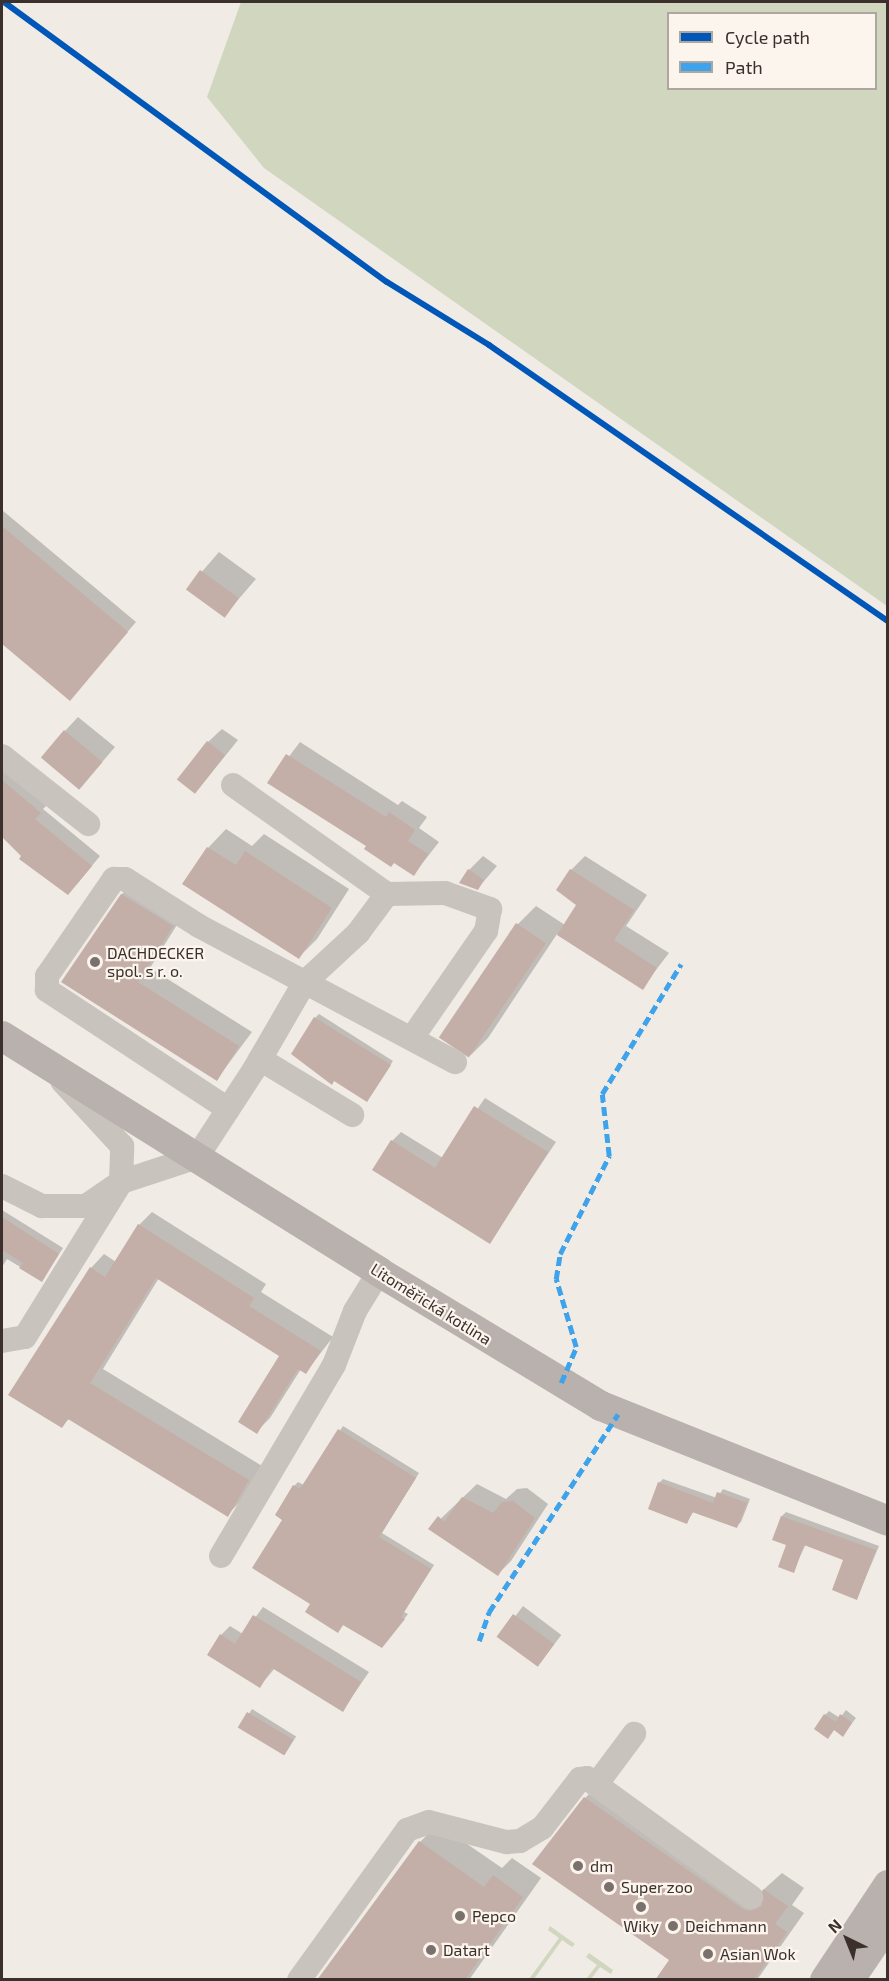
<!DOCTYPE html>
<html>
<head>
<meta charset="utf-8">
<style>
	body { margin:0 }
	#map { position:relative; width:889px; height:1981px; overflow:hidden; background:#f0ebe5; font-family:"Exo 2",sans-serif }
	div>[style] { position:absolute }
	.green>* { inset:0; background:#d1d6bf }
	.shadow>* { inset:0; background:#0003; transform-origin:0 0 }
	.building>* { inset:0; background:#c3afa7; transform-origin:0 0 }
	.minor>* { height:24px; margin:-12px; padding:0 12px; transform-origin:12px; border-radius:12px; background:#c9c3be }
	.major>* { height:30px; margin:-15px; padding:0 15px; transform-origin:15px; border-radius:15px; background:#b8b1ad }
	.quiet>* { height:4.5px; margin-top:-2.25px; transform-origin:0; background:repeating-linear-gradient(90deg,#3fa3eb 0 9px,transparent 0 13.5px) }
	.cycleway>* { height:6px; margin:-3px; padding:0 3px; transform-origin:3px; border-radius:3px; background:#0057b8 }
	.dots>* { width:16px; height:16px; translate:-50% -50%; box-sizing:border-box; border:3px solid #fbf5ee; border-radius:50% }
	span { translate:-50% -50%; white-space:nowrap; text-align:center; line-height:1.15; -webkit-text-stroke:4.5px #fbf5ee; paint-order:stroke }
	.poi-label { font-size:16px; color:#3b302b }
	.left { translate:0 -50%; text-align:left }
	.street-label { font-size:16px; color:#3b302b }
	.frame { position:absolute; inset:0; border:3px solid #3b302b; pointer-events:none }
	.legend { position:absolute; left:667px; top:12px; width:210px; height:78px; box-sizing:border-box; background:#fbf5ee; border:2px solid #aea6a0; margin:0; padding:8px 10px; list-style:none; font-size:18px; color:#3b302b }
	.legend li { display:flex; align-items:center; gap:12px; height:30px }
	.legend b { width:30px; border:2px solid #aea6a0 }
	.north { position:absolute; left:817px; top:1909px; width:60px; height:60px; -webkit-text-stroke:4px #fbf5ee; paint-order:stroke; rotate:317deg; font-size:16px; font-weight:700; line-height:24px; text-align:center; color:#3b302b }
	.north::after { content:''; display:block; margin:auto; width:21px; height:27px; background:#3b302b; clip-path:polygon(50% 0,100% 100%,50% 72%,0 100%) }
</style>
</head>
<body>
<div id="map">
	<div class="green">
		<div style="clip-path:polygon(evenodd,241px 2px,887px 2px,887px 606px,264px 168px,207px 97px,241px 2px,668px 14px,876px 14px,876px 88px,668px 88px,668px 14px)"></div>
		<div style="clip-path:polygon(550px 1926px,575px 1944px,572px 1947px,562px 1940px,534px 1979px,529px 1979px,559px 1938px,548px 1930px)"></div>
		<div style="clip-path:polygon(589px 1953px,613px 1970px,611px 1974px,600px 1967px,591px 1979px,586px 1979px,597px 1965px,586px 1957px)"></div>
	</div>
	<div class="shadow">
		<div style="clip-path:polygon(2px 510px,136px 622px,70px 699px,2px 642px)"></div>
		<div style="clip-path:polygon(219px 552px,256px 579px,224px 616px,187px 589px)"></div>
		<div style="clip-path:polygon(78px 717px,115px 747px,92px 774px,65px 731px)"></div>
		<div style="clip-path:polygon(222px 729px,238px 740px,196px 792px,208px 742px)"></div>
		<div style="clip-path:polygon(300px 742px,398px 805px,402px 801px,427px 817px,419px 828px,439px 842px,414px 874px,269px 783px)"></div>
		<div style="clip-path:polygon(2px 763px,49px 803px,43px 809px,100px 856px,77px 884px,23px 856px,2px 835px)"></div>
		<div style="clip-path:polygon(226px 829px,252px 846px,264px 834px,349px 889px,317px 939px,299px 957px,208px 848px)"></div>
		<div style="clip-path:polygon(483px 856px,497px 866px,478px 888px,469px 870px)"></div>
		<div style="clip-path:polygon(585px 856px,647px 895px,626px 926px,669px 953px,642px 988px,557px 934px,488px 1038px,470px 1056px,518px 924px,536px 906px,565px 925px,578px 905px,571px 870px)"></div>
		<div style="clip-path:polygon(136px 881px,185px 912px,150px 968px,252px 1032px,217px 1079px,63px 982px,122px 894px)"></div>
		<div style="clip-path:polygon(319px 1014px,393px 1061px,367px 1100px,335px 1080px,315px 1018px)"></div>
		<div style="clip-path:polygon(485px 1098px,556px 1142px,489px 1242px,392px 1141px,401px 1132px,443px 1158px)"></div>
		<div style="clip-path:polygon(2px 1210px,63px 1248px,42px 1280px,7px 1259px,2px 1267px)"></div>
		<div style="clip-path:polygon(152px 1212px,266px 1284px,261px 1292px,333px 1337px,306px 1372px,301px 1369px,270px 1418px,256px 1432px,282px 1356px,159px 1278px,103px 1369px,262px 1466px,241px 1501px,227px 1515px,70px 1418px,62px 1426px,91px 1268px,104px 1254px,116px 1262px,139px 1225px)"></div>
		<div style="clip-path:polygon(343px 1426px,419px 1473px,382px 1533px,434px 1565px,404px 1612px,408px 1614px,386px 1642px,344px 1624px,338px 1631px,312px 1603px,284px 1519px,277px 1514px,294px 1486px,298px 1482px,304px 1485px)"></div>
		<div style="clip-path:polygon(663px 1479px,717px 1498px,723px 1489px,750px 1499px,741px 1522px,737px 1526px,694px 1511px,687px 1522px,659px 1483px)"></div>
		<div style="clip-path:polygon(477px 1484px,506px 1499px,517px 1489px,527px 1488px,548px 1504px,511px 1561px,497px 1575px,430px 1529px)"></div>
		<div style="clip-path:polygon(786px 1512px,879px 1546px,857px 1598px,845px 1559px,806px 1544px,793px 1571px,782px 1516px)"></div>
		<div style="left:523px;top:1606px;width:48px;height:39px;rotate:37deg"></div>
		<div style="clip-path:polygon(263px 1607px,369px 1672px,343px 1710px,275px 1668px,260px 1686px,221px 1635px,230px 1626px,243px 1634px)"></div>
		<div style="left:252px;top:1709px;width:52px;height:22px;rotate:32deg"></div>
		<div style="clip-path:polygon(846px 1710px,856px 1718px,843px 1735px,825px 1715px,829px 1711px,840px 1718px)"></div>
		<div style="clip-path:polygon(603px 1780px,762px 1891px,782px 1873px,804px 1888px,792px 1905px,804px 1913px,757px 1980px,657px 1980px,671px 1959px,585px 1798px)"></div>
		<div style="clip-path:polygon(438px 1824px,502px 1868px,512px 1858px,541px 1878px,469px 1980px,320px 1980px,420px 1842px)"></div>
	</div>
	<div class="building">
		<div style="clip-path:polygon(2px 526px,128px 632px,70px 701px,2px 644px)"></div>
		<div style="left:200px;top:570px;width:48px;height:24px;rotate:36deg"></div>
		<div style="left:64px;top:730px;width:50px;height:36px;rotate:40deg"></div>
		<div style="left:207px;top:741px;width:23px;height:49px;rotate:38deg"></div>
		<div style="clip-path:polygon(286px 754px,386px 817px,389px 812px,415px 830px,408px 841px,428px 854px,414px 876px,394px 863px,391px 867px,364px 849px,366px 846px,267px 783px)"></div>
		<div style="clip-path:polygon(2px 780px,41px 813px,35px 819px,92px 866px,68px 895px,19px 859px,21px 856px,2px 837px)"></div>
		<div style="clip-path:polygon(207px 847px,236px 865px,245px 851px,332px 908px,299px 959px,182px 884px)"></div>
		<div style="clip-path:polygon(468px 869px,484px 880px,478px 890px,459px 883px)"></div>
		<div style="clip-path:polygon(570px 869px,634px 910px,614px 940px,657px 968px,643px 990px,557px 935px,576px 905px,556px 890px)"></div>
		<div style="clip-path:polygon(121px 894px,173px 926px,138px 982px,239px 1046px,217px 1081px,61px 982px)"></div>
		<div style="left:516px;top:923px;width:36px;height:138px;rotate:34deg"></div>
		<div style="clip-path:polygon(314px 1017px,391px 1065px,367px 1102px,334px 1081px,332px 1085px,291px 1054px)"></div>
		<div style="clip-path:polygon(474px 1106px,548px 1152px,490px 1244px,372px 1170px,391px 1140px,435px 1168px)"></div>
		<div style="clip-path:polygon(2px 1217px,59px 1254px,42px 1282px,19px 1268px,23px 1263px,2px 1250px)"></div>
		<div style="clip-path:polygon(138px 1224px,254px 1298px,249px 1306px,321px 1351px,306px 1374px,298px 1369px,257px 1434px,238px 1422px,279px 1356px,156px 1278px,90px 1383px,249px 1480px,228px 1517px,68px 1419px,62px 1428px,8px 1395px,90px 1267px,105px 1277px)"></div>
		<div style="clip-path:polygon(338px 1429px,416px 1478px,379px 1537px,431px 1569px,401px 1617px,405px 1619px,382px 1648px,343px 1625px,338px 1633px,305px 1612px,310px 1604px,252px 1568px,282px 1520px,275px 1515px,293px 1485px,300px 1489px)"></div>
		<div style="clip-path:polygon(658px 1482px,713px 1503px,717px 1492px,747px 1503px,737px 1528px,692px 1512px,687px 1524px,648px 1509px)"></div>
		<div style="clip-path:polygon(462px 1497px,493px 1513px,502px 1502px,513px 1501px,535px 1518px,498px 1576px,428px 1529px,438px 1516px,444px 1522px)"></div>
		<div style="clip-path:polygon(781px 1516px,876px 1550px,857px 1600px,832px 1590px,843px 1560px,804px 1545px,794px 1573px,778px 1567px,786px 1545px,772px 1540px)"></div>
		<div style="left:513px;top:1614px;width:51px;height:28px;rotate:36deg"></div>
		<div style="clip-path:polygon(253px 1615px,361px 1682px,343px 1712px,272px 1668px,260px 1688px,207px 1655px,220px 1634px,235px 1644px)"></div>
		<div style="left:247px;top:1712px;width:54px;height:18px;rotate:31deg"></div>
		<div style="clip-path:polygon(824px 1714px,836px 1722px,840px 1714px,852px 1723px,843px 1737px,834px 1730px,828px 1739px,814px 1729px)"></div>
		<div style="clip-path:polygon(584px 1797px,743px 1909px,750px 1911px,762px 1906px,763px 1889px,788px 1906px,775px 1924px,787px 1932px,754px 1980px,655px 1980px,669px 1960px,532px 1864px)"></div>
		<div style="clip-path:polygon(419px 1841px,484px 1887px,493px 1875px,523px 1897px,465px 1980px,317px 1980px)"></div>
	</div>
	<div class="minor">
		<div style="left:2px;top:756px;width:110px;rotate:38.3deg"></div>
		<div style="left:233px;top:785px;width:189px;rotate:35.3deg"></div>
		<div style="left:387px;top:894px;width:58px;rotate:-1deg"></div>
		<div style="left:445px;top:893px;width:48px;rotate:19.6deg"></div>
		<div style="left:490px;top:909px;width:22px;rotate:100deg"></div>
		<div style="left:486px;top:931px;width:130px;rotate:124.7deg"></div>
		<div style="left:260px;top:1059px;width:108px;rotate:31.3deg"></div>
		<div style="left:228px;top:1109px;width:217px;rotate:-146.7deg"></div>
		<div style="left:47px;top:990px;width:14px;rotate:-90deg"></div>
		<div style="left:47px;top:976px;width:118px;rotate:-55.4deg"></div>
		<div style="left:114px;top:879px;width:11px"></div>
		<div style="left:125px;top:879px;width:88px;rotate:32.4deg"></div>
		<div style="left:199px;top:926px;width:290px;rotate:28deg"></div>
		<div style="left:2px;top:1186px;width:45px;rotate:26.6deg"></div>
		<div style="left:42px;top:1206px;width:44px"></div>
		<div style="left:86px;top:1206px;width:42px;rotate:-34.4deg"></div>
		<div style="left:121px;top:1182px;width:80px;rotate:-18.2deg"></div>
		<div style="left:197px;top:1157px;width:106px;rotate:-56.9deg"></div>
		<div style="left:255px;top:1068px;width:98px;rotate:-60deg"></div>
		<div style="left:304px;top:983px;width:74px;rotate:-42.8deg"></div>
		<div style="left:358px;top:933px;width:49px;rotate:-53.4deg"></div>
		<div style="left:2px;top:1341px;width:23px;rotate:-10deg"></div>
		<div style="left:25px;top:1337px;width:182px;rotate:-58.2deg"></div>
		<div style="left:121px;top:1182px;width:36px;rotate:-88deg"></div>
		<div style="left:122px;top:1146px;width:88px;rotate:-132.7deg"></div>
		<div style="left:221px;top:1556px;width:222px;rotate:-59.4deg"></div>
		<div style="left:334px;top:1365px;width:58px;rotate:-68.7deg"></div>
		<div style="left:355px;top:1311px;width:46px;rotate:-58.4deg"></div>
		<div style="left:596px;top:1785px;width:64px;rotate:-53.3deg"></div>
		<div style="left:299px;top:1980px;width:185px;rotate:-54.2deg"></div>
		<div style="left:407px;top:1830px;width:23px;rotate:-20deg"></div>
		<div style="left:429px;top:1822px;width:80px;rotate:14.6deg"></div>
		<div style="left:506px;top:1842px;width:14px;rotate:-4deg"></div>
		<div style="left:520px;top:1841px;width:26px;rotate:-31deg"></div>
		<div style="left:542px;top:1828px;width:62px;rotate:-52.2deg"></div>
		<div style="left:580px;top:1779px;width:7px;rotate:-8deg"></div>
		<div style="left:587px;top:1778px;width:203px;rotate:36deg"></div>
	</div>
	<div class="major">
		<div style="left:2px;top:1036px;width:445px;rotate:32deg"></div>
		<div style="left:379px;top:1272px;width:259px;rotate:31.1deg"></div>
		<div style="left:601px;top:1406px;width:309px;rotate:21.8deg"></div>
		<div style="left:854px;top:1973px;width:60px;rotate:-55.8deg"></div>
		<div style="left:825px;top:1980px;width:114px;rotate:-56.4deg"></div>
	</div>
	<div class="quiet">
		<div style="left:561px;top:1383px;width:39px;rotate:-67deg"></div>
		<div style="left:576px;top:1347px;width:71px;rotate:-106.4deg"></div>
		<div style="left:556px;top:1279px;width:25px;rotate:-81deg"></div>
		<div style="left:560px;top:1254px;width:110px;rotate:-63.4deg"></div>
		<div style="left:609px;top:1156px;width:62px;rotate:-96.4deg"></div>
		<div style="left:602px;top:1094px;width:152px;rotate:-58.7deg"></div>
		<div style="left:479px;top:1641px;width:31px;rotate:-71deg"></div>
		<div style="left:489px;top:1612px;width:236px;rotate:-56.9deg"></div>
	</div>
	<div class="cycleway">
		<div style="left:4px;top:2px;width:474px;rotate:36.2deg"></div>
		<div style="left:387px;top:282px;width:120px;rotate:31.7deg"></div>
		<div style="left:489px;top:345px;width:485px;rotate:34.7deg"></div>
	</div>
	<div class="dots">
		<div style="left:95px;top:962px;background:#7a716c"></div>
		<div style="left:578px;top:1866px;background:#7a716c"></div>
		<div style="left:609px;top:1887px;background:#7a716c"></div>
		<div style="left:641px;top:1907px;background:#7a716c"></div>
		<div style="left:460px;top:1916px;background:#7a716c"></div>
		<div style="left:673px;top:1926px;background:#7a716c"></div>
		<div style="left:431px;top:1950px;background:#7a716c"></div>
		<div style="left:708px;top:1954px;background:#7a716c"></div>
	</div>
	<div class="poi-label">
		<span class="left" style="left:107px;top:962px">DACHDECKER<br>spol. s r. o.</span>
		<span class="left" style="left:590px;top:1866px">dm</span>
		<span class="left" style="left:621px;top:1887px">Super zoo</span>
		<span class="left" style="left:472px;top:1916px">Pepco</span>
		<span style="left:641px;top:1926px">Wiky</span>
		<span class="left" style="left:685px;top:1926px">Deichmann</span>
		<span class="left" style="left:443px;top:1950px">Datart</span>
		<span class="left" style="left:720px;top:1954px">Asian Wok</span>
	</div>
	<div class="street-label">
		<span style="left:431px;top:1304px;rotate:32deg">Litoměřická kotlina</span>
	</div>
	<div class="frame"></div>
	<ul class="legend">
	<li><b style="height:8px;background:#0057b8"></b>Cycle path</li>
	<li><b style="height:8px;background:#3fa3eb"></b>Path</li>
	</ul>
	<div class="north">N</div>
</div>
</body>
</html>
